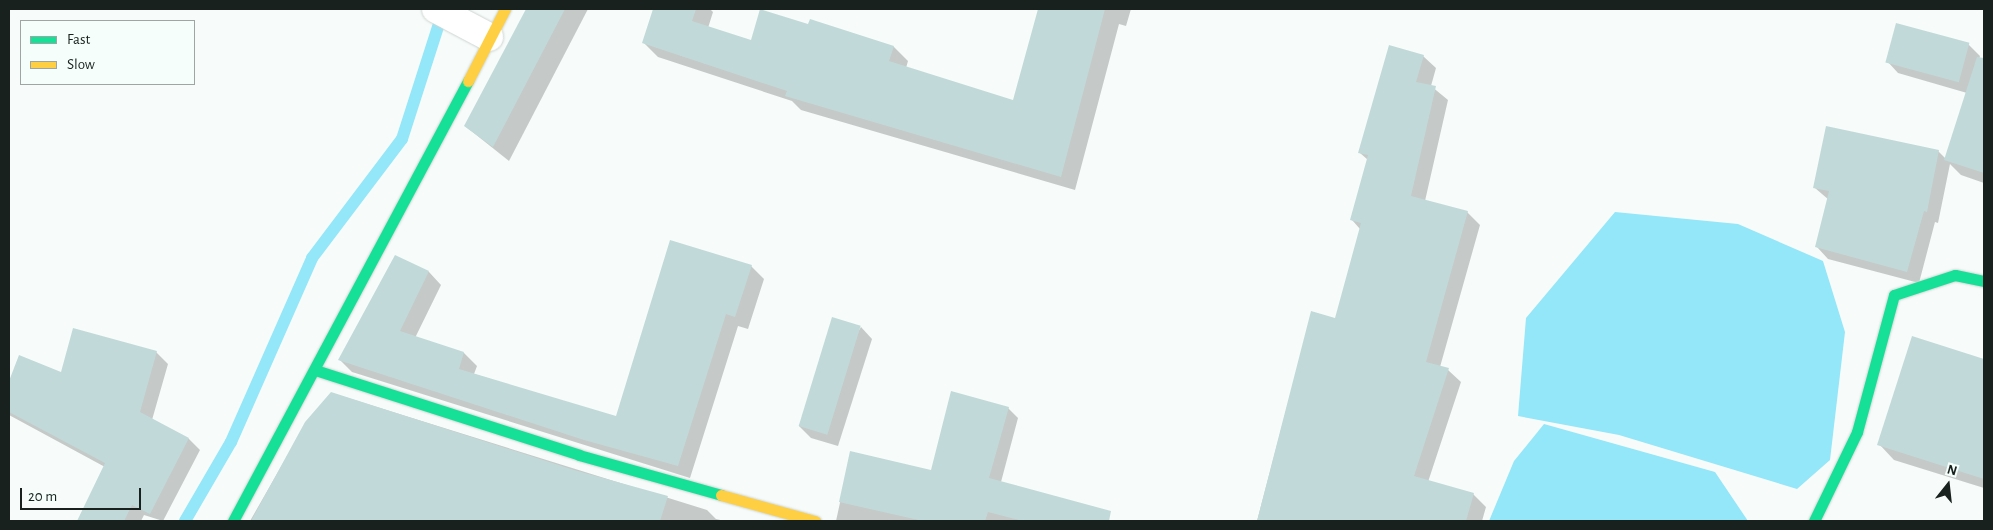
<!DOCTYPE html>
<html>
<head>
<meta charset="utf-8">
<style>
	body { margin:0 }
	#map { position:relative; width:1993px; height:530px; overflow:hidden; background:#f7fcfa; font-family:"Alegreya Sans",sans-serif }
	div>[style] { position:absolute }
	.water>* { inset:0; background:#94e6f9 }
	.shadow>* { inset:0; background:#0003 }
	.stream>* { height:12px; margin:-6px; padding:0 6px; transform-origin:6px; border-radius:6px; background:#94e6f9 }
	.building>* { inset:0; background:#c1dad9; transform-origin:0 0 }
	.roads { filter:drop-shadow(0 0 1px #ced5d2) drop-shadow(0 0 1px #ced5d2) }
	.street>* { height:28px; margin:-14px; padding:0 14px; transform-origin:14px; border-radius:14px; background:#fefffe }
	.fast>* { height:11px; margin:-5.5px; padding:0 5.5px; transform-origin:5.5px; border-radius:5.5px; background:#16e098 }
	.slow>* { height:11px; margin:-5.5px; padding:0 5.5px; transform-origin:5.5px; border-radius:5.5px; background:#ffcf43 }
	span { translate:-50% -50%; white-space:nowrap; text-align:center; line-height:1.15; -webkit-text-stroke:5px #f5fefb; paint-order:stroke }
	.frame { position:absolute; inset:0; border:10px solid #18211d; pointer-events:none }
	.legend { position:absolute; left:20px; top:20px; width:175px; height:65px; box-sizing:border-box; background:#f5fefb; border:1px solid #9da6a2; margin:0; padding:6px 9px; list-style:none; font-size:15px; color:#18211d }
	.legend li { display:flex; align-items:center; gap:10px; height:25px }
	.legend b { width:25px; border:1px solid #9da6a2 }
	.north { position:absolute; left:1923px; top:460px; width:50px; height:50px; -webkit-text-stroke:4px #f5fefb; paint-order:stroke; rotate:16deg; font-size:14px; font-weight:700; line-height:20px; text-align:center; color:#18211d }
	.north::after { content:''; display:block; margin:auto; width:18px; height:22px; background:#18211d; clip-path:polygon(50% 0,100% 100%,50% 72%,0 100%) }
	.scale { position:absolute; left:20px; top:488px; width:121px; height:22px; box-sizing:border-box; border:2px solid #18211d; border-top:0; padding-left:6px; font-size:15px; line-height:18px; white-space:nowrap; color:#18211d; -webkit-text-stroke:4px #f5fefb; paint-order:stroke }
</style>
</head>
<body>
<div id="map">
	<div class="water">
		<div style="clip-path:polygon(1615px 212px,1738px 224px,1823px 261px,1845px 332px,1830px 460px,1797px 489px,1619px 435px,1518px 416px,1526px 318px)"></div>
		<div style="clip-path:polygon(1544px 424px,1715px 472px,1748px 521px,1489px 521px,1514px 461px)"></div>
	</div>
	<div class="shadow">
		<div style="clip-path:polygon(527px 9px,588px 9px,509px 161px,465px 126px)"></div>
		<div style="clip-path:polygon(654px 9px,710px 9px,713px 12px,708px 28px,752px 42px,809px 26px,894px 47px,908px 61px,906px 68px,1014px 102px,1039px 9px,1131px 9px,1126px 26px,1119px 24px,1075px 190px,801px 110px,792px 101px,658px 57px,644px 43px)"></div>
		<div style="clip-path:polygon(1968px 44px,1980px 56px,1975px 76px,1984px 79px,1984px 183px,1961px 175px,1950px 164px,1938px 223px,1935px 222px,1919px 283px,1828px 259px,1817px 247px,1829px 200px,1815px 188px,1938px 151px,1946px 159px,1967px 93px,1898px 73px,1887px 61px)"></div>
		<div style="clip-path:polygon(1423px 56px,1436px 68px,1431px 86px,1448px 100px,1425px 201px,1467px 212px,1480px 225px,1440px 367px,1448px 370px,1461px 382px,1428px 482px,1473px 494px,1486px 507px,1482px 521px,1257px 521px,1312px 312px,1336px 319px,1360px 229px,1352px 220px,1368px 160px,1360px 153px)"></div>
		<div style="clip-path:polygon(396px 257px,429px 272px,441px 285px,415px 338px,464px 353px,477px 366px,474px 374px,617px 418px,751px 266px,764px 279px,748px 329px,738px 326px,690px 478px,352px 372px,340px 360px)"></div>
		<div style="clip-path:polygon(861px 327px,872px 339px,838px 446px,811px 438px,799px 426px)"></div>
		<div style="clip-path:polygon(1912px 338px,1984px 360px,1984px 488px,1894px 460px,1879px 444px)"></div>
		<div style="clip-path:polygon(156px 352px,168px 364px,152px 420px,189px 439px,200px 450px,163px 521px,144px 515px,141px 521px,79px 521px,105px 467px,9px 415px,9px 384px,19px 357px,62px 374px)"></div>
		<div style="clip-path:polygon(332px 393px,707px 510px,716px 519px,725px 521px,250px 521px,306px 423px)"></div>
		<div style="clip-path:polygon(1008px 408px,1018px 418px,1001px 482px,1071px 509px,1067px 521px,836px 521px,851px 452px,932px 471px)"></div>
	</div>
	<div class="stream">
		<div style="left:185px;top:521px;width:91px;rotate:-59.8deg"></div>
		<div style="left:231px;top:442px;width:201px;rotate:-66.2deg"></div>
		<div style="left:312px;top:258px;width:149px;rotate:-52.9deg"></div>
		<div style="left:402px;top:139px;width:134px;rotate:-72.2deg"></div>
	</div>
	<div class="building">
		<div style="clip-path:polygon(526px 9px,565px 9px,493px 147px,464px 126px)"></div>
		<div style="clip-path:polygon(653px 9px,696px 9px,692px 21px,751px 40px,760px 9px,808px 24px,810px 19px,894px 46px,889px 61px,1013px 100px,1038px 9px,1105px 9px,1061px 177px,785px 96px,787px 91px,642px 43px)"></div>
		<div style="left:1896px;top:23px;width:76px;height:41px;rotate:15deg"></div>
		<div style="clip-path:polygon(1389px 45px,1424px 55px,1416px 82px,1436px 86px,1411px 196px,1468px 211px,1426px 362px,1449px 368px,1414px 476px,1474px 493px,1466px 521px,1257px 521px,1311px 311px,1335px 318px,1361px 223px,1350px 220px,1368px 155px,1358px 153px)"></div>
		<div style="clip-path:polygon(1977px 57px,1984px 58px,1984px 173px,1944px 160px)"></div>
		<div style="clip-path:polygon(1826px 126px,1939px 150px,1927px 212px,1924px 211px,1907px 272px,1815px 247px,1829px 191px,1813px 188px)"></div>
		<div style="clip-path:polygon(670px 240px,752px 265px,735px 317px,726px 314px,678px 466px,584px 440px,338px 360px,395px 255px,429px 271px,400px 331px,464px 352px,459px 369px,616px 416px)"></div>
		<div style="left:832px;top:317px;width:30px;height:114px;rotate:17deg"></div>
		<div style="clip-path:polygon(73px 328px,157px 351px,140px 412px,189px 438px,150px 514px,132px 505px,124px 521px,77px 521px,105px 463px,9px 412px,9px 381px,19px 355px,61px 372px)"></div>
		<div style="clip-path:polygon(1912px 336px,1984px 359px,1984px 479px,1877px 445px)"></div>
		<div style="clip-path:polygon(951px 391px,1009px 407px,989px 478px,1111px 511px,1109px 521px,1023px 521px,988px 512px,985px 521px,923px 521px,839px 502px,850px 451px,931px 470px)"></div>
		<div style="clip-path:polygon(331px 392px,574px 470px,668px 496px,660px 521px,251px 521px,305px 422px)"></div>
	</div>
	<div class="roads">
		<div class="street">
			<div style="left:436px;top:9px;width:60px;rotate:27.8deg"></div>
		</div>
		<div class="fast">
			<div style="left:315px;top:370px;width:277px;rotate:17.8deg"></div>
			<div style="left:579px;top:455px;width:148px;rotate:15.7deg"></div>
			<div style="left:233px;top:521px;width:499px;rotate:-61.9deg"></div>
			<div style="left:1814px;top:521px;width:99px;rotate:-64.2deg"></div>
			<div style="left:1857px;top:432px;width:142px;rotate:-74.9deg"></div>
			<div style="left:1894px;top:295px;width:64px;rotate:-18.2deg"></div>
			<div style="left:1955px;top:275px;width:30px;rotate:12deg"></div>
		</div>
		<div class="slow">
			<div style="left:468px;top:81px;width:81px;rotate:-62.8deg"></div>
			<div style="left:721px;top:495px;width:98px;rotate:15.5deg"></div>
		</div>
	</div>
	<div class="frame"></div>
	<ul class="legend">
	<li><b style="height:6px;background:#16e098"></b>Fast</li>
	<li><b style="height:6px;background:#ffcf43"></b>Slow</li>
	</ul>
	<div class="north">N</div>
	<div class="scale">20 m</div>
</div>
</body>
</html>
